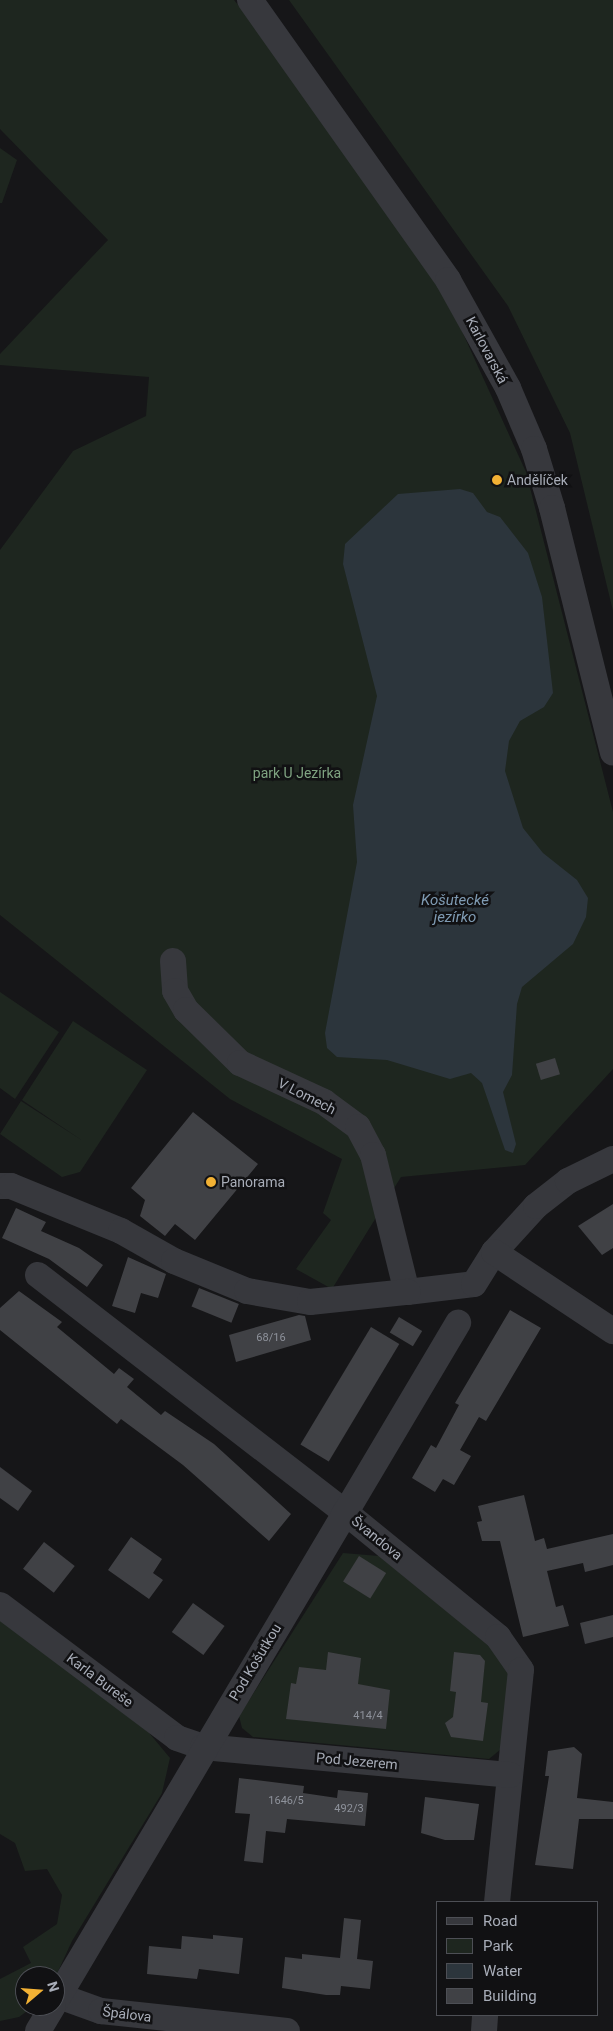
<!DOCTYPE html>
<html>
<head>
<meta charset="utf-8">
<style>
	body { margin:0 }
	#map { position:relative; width:613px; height:2031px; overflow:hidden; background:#161618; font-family:Roboto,sans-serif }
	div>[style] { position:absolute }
	.green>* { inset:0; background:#1e261f }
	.water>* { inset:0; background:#2c353c }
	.building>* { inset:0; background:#404145; transform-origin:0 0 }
	.minor>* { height:26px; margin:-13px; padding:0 13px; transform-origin:13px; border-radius:13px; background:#37383d }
	.dots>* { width:14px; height:14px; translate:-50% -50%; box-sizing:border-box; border:2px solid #111113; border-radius:50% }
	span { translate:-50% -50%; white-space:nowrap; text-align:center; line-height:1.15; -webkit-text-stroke:5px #111113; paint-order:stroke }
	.number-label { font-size:11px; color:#8e929b }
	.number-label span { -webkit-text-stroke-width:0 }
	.street-label { font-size:14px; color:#a8adb8 }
	.poi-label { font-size:14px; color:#a8adb8 }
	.left { translate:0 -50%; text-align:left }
	.park-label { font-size:14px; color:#7fa381 }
	.water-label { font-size:15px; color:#7f9bb3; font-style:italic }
	.legend { position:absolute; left:436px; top:1901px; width:162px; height:115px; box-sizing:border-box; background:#111113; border:1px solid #4d4f55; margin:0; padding:6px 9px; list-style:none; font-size:15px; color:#a8adb8 }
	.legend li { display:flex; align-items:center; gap:10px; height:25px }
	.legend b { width:25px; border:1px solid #4d4f55 }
	.north { position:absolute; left:15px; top:1966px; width:50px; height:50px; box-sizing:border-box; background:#111113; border:1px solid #4d4f55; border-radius:50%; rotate:72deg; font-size:14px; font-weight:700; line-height:20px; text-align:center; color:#a8adb8 }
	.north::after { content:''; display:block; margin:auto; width:18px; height:22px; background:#f2b134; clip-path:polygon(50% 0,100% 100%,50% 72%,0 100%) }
</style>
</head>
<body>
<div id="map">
	<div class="green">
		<div style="clip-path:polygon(0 0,234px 0,275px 50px,445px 294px,526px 472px,613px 812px,613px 1069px,525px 1165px,401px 1177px,332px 1289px,296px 1269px,331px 1220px,323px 1213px,342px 1159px,230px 1099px,0 915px,0 550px,73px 451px,146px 416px,149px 377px,0 365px,0 354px,108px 240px,0 129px)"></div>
		<div style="clip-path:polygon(289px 0,613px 0,613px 611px,570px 433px,508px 306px)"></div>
		<div style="clip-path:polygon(0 148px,17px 160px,2px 203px,0 203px)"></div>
		<div style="clip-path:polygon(0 992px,59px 1032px,15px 1099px,0 1088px)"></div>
		<div style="clip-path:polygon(73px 1021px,147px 1070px,80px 1172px,62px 1177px,0 1134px,21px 1101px,83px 1141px,22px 1100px)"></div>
		<div style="clip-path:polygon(343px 1553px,379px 1556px,492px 1648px,510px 1675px,501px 1749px,489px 1759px,253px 1737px,242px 1728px,239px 1716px)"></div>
		<div style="clip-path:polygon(0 1618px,140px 1722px,170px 1758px,162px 1793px,72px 1941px,55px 1978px,25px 1976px,25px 2006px,34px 2006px,19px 2017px,0 2021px,0 1979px,31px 1963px,23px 1947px,57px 1924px,62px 1895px,47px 1869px,25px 1871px,15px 1843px,0 1834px)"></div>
	</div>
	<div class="water">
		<div style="clip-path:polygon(460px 489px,473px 493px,487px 512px,500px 517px,528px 553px,542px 597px,553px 693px,544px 707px,520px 721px,509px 741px,505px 771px,523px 828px,543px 853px,577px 880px,588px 898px,586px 917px,573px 944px,522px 987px,517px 1004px,512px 1075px,503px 1092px,516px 1144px,513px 1153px,505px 1150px,482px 1083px,471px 1073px,450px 1079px,387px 1060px,337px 1057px,327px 1048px,325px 1033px,357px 862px,353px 805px,377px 696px,343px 564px,345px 544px,398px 494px)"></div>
	</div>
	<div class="building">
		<div style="left:555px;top:1058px;width:17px;height:20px;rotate:73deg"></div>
		<div style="clip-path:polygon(193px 1112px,258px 1164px,195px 1240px,175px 1224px,165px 1236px,140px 1216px,145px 1200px,131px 1188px)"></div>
		<div style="clip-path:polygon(613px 1204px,613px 1248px,602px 1255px,578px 1226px)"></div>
		<div style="clip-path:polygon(16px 1208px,46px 1222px,41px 1231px,79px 1248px,103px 1265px,87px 1287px,49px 1259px,2px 1238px)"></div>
		<div style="clip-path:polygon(128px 1257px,166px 1274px,158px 1298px,141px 1293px,135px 1313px,112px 1306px)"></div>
		<div style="left:199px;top:1288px;width:43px;height:20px;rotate:22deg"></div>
		<div style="clip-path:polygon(19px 1291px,62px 1322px,57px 1327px,114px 1374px,119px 1368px,134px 1379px,127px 1387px,161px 1415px,165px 1411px,214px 1444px,291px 1514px,269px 1541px,183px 1465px,121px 1419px,117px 1424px,0 1330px,0 1308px)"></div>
		<div style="clip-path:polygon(510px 1310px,541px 1328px,486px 1421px,479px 1417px,460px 1450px,471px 1456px,454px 1485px,443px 1479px,435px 1492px,412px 1478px,431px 1445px,436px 1448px,459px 1405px,455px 1403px)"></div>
		<div style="clip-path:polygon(299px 1315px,305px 1316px,311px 1340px,236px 1362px,229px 1335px)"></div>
		<div style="left:399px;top:1317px;width:27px;height:18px;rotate:31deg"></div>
		<div style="left:371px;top:1327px;width:33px;height:137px;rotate:31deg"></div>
		<div style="clip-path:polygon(0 1467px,32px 1491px,18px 1511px,0 1498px)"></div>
		<div style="clip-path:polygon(524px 1495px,535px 1541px,544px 1538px,547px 1549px,613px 1534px,613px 1565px,585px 1572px,583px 1563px,547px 1571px,556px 1607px,563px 1605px,569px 1626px,523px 1637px,500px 1541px,482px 1541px,477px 1522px,482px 1521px,478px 1506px)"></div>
		<div style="clip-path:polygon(131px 1537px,162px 1559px,153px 1573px,163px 1580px,149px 1599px,108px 1570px)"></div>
		<div style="left:44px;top:1542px;width:39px;height:34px;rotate:38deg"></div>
		<div style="left:359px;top:1556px;width:32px;height:30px;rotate:32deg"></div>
		<div style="left:193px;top:1603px;width:39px;height:36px;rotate:36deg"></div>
		<div style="clip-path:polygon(613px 1615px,613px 1637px,585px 1644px,580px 1623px)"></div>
		<div style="clip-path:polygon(328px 1652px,361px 1658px,358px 1684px,390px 1690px,386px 1729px,286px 1719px,291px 1683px,296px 1684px,299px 1667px,326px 1670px)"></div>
		<div style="clip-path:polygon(454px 1652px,480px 1655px,485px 1661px,481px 1702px,488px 1703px,483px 1741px,451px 1737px,445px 1723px,453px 1717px,456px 1692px,450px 1691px)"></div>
		<div style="clip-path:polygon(574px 1747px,582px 1754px,577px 1798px,613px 1802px,613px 1819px,579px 1819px,573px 1869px,535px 1865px,549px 1776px,545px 1776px,548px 1751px)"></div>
		<div style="clip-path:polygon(239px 1778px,304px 1786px,303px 1793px,337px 1798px,338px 1790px,368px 1793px,365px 1826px,287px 1819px,285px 1833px,266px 1831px,263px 1863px,244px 1861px,250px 1814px,235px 1813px)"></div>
		<div style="clip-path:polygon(425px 1797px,479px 1804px,474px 1840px,445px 1840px,421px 1833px)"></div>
		<div style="clip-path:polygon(344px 1918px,361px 1920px,357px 1959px,373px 1961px,370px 1989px,341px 1986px,340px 1995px,326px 1995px,282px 1988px,285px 1957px,302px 1959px,302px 1954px,340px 1958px)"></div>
		<div style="clip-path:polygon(213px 1935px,243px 1938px,239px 1974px,199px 1969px,197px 1979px,147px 1974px,149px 1946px,181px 1949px,182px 1936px,213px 1939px)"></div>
	</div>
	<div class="minor">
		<div style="left:250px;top:0;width:343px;rotate:54.7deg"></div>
		<div style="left:448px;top:280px;width:124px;rotate:60.9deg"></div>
		<div style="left:508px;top:388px;width:66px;rotate:66.9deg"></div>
		<div style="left:534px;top:449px;width:62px;rotate:73deg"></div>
		<div style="left:552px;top:508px;width:252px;rotate:76deg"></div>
		<div style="left:173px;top:961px;width:30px;rotate:86deg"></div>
		<div style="left:175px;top:991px;width:22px;rotate:60deg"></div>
		<div style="left:186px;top:1010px;width:76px;rotate:44.5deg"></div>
		<div style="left:240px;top:1063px;width:93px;rotate:24.9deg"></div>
		<div style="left:324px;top:1102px;width:42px;rotate:36.3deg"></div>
		<div style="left:358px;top:1127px;width:32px;rotate:62deg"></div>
		<div style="left:373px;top:1155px;width:141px;rotate:76.1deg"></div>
		<div style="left:407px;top:1292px;width:67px;rotate:-6.8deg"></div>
		<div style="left:474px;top:1284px;width:38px;rotate:-58deg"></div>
		<div style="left:494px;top:1252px;width:62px;rotate:-47.6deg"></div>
		<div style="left:536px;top:1206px;width:41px;rotate:-38deg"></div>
		<div style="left:568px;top:1181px;width:50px;rotate:-26.1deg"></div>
		<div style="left:0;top:1186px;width:11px"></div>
		<div style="left:11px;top:1186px;width:119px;rotate:22.2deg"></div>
		<div style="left:121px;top:1231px;width:61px;rotate:29.5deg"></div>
		<div style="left:174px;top:1261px;width:79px;rotate:22.3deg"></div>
		<div style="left:247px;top:1291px;width:64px;rotate:9.9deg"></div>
		<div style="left:310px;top:1302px;width:98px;rotate:-5.9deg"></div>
		<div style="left:494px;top:1252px;width:143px;rotate:33.6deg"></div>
		<div style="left:38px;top:1275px;width:388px;rotate:37.7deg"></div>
		<div style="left:345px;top:1512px;width:198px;rotate:39.2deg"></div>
		<div style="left:498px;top:1637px;width:40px;rotate:55.1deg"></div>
		<div style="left:521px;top:1670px;width:233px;rotate:95.9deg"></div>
		<div style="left:0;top:1605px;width:221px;rotate:36.9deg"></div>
		<div style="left:177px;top:1738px;width:28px;rotate:19deg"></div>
		<div style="left:203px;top:1747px;width:308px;rotate:5.2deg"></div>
		<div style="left:59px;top:1996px;width:45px;rotate:19.7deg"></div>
		<div style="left:101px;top:2011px;width:187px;rotate:6.1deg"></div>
		<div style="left:55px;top:2002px;width:790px;rotate:-59.31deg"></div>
		<div style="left:38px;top:2031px;width:29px;rotate:-59deg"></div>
		<div style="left:484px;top:2031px;width:16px;rotate:-86deg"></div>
	</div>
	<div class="dots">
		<div style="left:497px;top:480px;background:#f2b134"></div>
		<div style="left:211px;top:1182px;background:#f2b134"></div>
	</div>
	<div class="number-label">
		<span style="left:271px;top:1338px">68/16</span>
		<span style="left:368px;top:1716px">414/4</span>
		<span style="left:286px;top:1801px">1646/5</span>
		<span style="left:349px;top:1809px">492/3</span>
	</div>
	<div class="street-label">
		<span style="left:487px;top:350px;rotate:62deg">Karlovarská</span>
		<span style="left:307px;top:1096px;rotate:27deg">V Lomech</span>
		<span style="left:377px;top:1538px;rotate:39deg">Švandova</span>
		<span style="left:255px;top:1662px;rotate:-59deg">Pod Košutkou</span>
		<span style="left:100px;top:1680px;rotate:37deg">Karla Bureše</span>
		<span style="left:357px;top:1761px;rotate:5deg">Pod Jezerem</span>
		<span style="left:127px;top:2014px;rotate:7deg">Špálova</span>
	</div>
	<div class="poi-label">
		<span class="left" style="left:507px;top:480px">Andělíček</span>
		<span class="left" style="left:221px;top:1182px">Panorama</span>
	</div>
	<div class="park-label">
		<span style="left:297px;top:773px">park U Jezírka</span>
	</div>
	<div class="water-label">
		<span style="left:455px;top:909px">Košutecké<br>jezírko</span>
	</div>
	<ul class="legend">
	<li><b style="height:6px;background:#37383d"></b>Road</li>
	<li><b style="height:14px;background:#1e261f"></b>Park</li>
	<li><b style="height:14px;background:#2c353c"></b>Water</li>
	<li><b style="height:14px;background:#404145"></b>Building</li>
	</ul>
	<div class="north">N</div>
</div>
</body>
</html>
